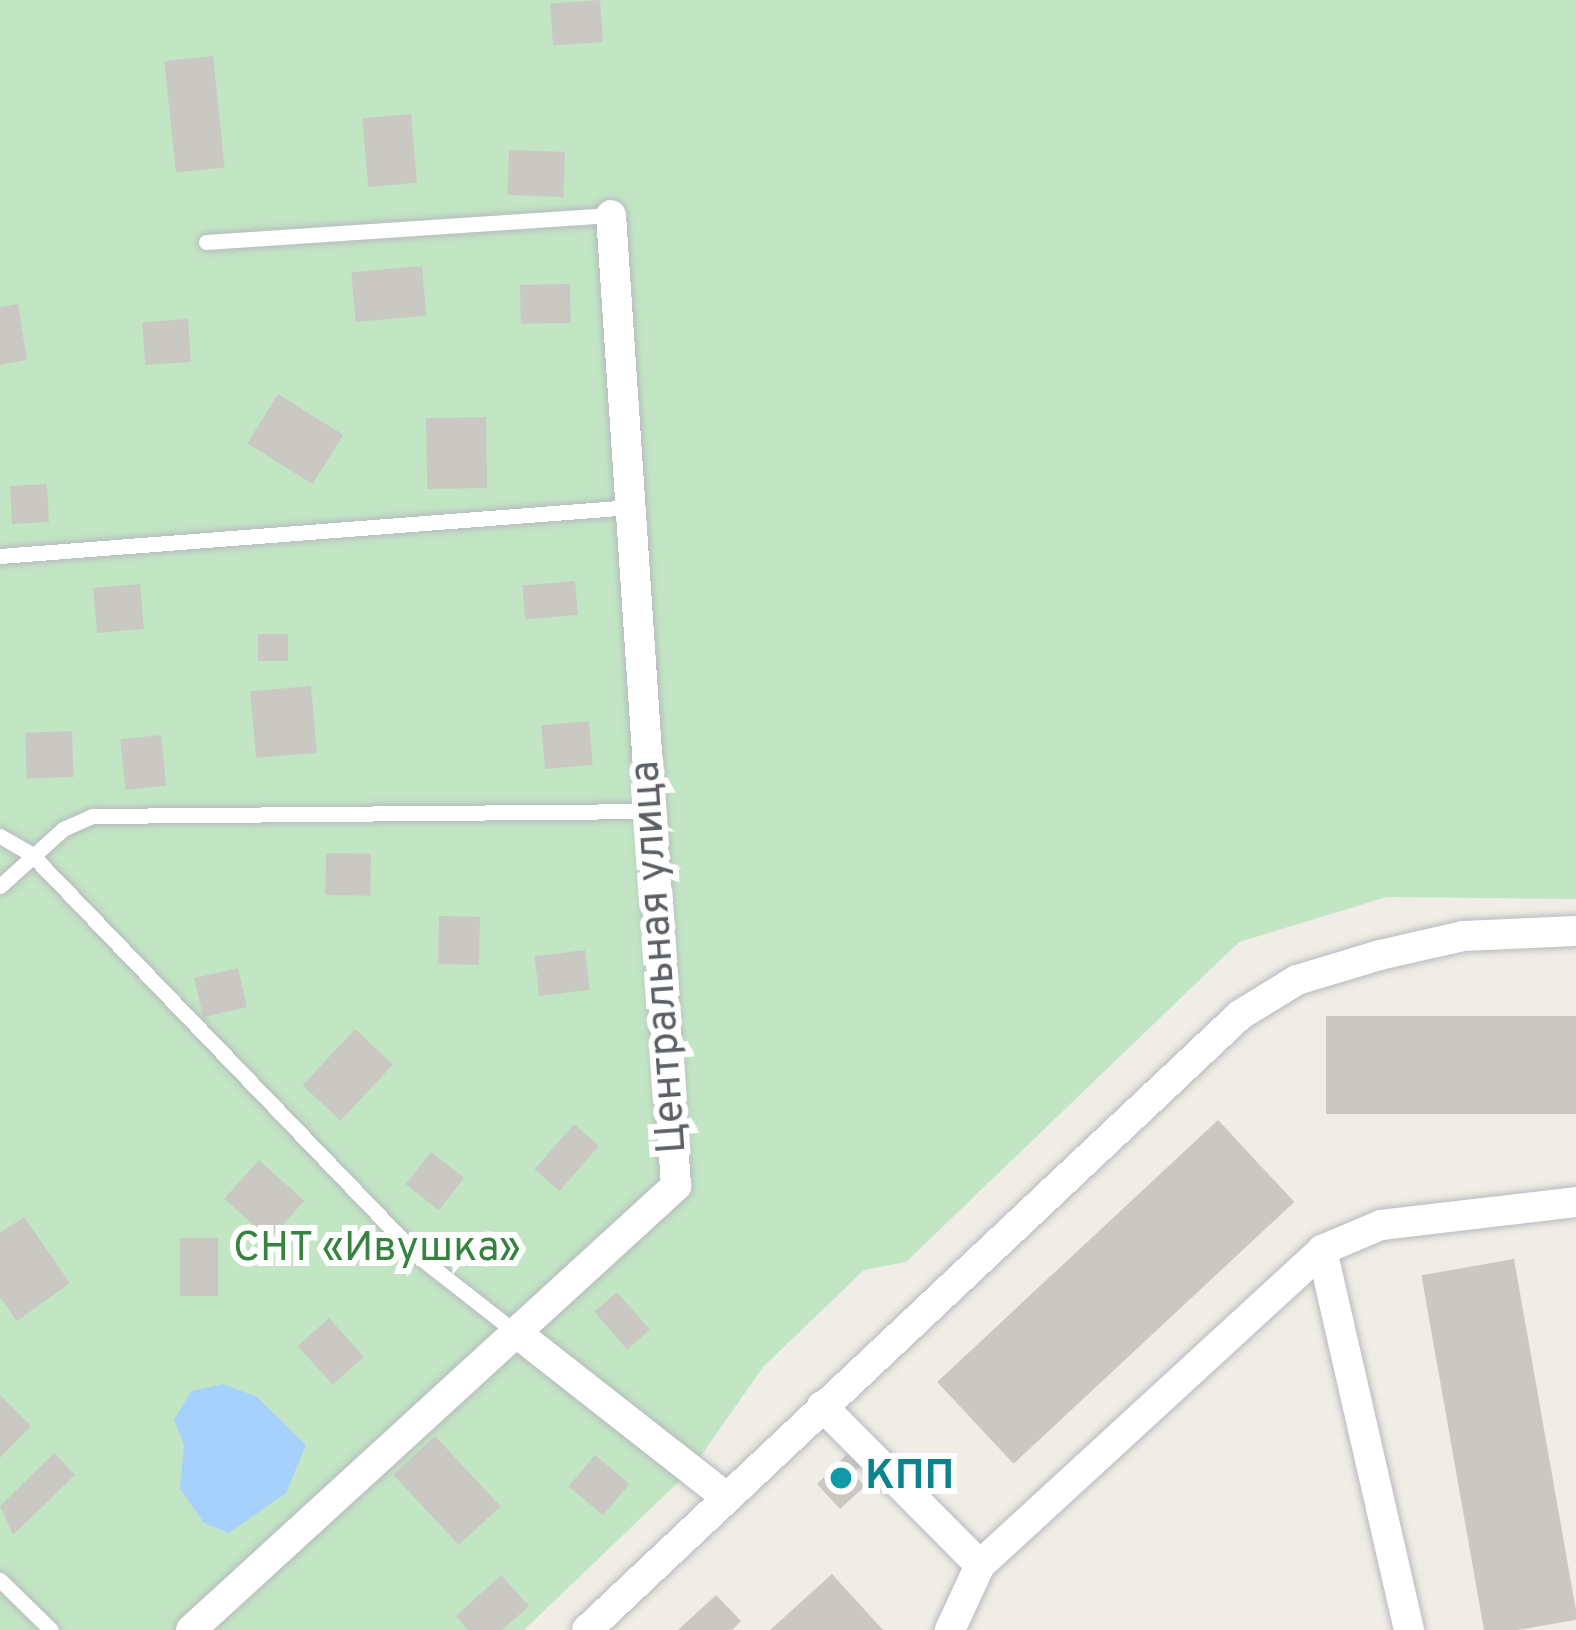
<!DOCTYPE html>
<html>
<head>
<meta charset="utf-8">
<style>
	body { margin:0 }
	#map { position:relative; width:1576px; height:1630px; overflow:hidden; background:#efede5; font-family:Overpass,sans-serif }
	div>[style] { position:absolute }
	.green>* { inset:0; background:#c2e6c4 }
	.water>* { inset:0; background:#a6d1fd }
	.building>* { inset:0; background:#cac8c2; transform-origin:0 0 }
	.roads { filter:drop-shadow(0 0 3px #b7babe) drop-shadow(0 0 3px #b7babe) }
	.lane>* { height:15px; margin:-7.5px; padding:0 7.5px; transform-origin:7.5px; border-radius:7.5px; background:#fff }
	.street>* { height:30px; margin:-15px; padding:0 15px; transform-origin:15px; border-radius:15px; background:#fff }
	.dots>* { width:33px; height:33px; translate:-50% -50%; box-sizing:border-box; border:6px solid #fff; border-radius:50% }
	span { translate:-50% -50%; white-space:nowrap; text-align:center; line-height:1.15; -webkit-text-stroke:12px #fff; paint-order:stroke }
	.street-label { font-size:42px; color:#5c6065 }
	.park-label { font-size:42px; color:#36823f }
	.culture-label { font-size:42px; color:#0d838f; font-weight:700 }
	.left { translate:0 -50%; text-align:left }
</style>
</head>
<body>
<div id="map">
	<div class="green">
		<div style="clip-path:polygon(0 0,1576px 0,1576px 899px,1387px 897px,1239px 942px,906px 1262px,864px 1270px,763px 1367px,691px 1470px,524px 1630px,0 1630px)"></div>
	</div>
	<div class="water">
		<div style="clip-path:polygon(223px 1384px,257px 1397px,306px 1445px,286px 1493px,229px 1533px,204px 1523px,180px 1489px,184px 1445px,174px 1420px,191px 1391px)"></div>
	</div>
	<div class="building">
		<div style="left:600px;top:0;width:42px;height:50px;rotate:86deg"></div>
		<div style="left:213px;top:56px;width:112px;height:49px;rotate:84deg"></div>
		<div style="left:411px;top:114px;width:69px;height:49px;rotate:85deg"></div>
		<div style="left:509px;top:150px;width:56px;height:45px;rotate:2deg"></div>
		<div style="left:422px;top:266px;width:50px;height:71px;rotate:85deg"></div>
		<div style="left:570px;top:284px;width:39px;height:50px;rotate:89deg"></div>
		<div style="clip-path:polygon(18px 304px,27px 360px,0 365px,0 307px)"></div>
		<div style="left:188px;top:319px;width:43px;height:46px;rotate:86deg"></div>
		<div style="left:278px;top:394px;width:77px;height:58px;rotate:32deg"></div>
		<div style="left:486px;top:417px;width:71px;height:60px;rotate:89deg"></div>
		<div style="left:47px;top:484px;width:38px;height:37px;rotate:87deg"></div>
		<div style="left:575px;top:581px;width:34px;height:53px;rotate:85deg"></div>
		<div style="left:140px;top:584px;width:45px;height:47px;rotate:85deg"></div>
		<div style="left:258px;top:634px;width:30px;height:27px"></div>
		<div style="left:311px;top:686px;width:67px;height:61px;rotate:85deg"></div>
		<div style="left:589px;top:721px;width:44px;height:48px;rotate:85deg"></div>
		<div style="left:72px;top:731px;width:46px;height:47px;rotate:88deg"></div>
		<div style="left:161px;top:735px;width:51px;height:41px;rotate:84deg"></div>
		<div style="left:326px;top:853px;width:45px;height:42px;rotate:1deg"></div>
		<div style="left:439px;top:916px;width:41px;height:48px;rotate:1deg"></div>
		<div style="left:585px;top:950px;width:40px;height:51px;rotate:83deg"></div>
		<div style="left:238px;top:968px;width:40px;height:45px;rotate:77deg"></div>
		<div style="left:1576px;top:1016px;width:98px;height:250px;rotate:90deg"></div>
		<div style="left:355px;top:1029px;width:52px;height:77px;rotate:43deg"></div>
		<div style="left:1218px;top:1120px;width:112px;height:384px;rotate:47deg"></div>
		<div style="left:574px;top:1124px;width:33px;height:60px;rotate:41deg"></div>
		<div style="left:431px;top:1152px;width:42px;height:41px;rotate:38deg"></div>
		<div style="left:259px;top:1160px;width:61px;height:52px;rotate:42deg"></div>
		<div style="clip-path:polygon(24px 1217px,70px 1283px,17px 1321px,0 1297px,0 1233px)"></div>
		<div style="left:180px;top:1238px;width:38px;height:58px"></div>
		<div style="left:1514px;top:1259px;width:366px;height:94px;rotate:80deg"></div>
		<div style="left:617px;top:1292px;width:50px;height:30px;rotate:49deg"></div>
		<div style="left:329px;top:1318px;width:52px;height:42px;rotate:48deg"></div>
		<div style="clip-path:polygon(0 1395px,31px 1426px,0 1458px)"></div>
		<div style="left:435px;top:1436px;width:96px;height:57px;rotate:47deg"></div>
		<div style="clip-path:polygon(853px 1448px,866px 1461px,853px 1473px,865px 1486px,840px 1509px,817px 1484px)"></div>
		<div style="clip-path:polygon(54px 1453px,75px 1475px,13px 1535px,0 1506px)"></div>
		<div style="left:595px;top:1455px;width:45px;height:41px;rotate:40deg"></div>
		<div style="clip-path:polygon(832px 1574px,883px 1630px,770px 1630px)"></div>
		<div style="clip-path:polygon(501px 1575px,529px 1606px,502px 1630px,468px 1630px,456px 1616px)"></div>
		<div style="clip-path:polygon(716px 1595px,741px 1621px,732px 1630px,678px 1630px)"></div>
	</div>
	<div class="roads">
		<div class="lane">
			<div style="left:206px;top:242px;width:406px;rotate:-3.8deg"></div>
			<div style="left:0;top:556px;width:633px;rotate:-4.44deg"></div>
			<div style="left:0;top:836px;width:36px;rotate:30deg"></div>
			<div style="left:31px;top:854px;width:558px;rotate:46.09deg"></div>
			<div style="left:418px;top:1256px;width:127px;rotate:38deg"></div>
			<div style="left:0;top:886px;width:85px;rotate:-42.1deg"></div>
			<div style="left:63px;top:829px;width:32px;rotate:-24deg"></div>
			<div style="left:92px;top:816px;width:559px;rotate:-0.51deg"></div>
			<div style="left:0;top:1580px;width:71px;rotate:44.4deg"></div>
		</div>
		<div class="street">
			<div style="left:1322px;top:1250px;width:390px;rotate:77.1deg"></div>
			<div style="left:518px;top:1334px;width:264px;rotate:38.1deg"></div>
			<div style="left:822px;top:1406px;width:224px;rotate:45.2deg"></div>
			<div style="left:980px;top:1565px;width:72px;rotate:114.8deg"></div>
			<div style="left:980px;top:1565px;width:465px;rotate:-42.6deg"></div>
			<div style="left:1322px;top:1250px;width:64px;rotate:-23deg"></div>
			<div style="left:1381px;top:1225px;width:196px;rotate:-6.7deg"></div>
			<div style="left:191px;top:1630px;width:658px;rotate:-42.47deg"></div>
			<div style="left:676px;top:1186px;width:973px;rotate:-93.83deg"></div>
			<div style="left:587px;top:1630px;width:897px;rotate:-43.28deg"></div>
			<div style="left:1240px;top:1015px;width:67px;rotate:-31.6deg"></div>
			<div style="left:1297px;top:980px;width:87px;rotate:-16.8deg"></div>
			<div style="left:1380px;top:955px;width:85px;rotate:-12.9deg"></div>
			<div style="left:1463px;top:936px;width:113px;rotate:-2.5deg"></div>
		</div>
	</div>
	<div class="dots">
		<div style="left:841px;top:1478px;background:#0f9aa8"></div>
	</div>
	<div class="street-label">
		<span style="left:661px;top:957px;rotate:-94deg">Центральная улица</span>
	</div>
	<div class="park-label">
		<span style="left:377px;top:1250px">СНТ «Ивушка»</span>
	</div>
	<div class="culture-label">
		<span class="left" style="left:865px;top:1478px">КПП</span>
	</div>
</div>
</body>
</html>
